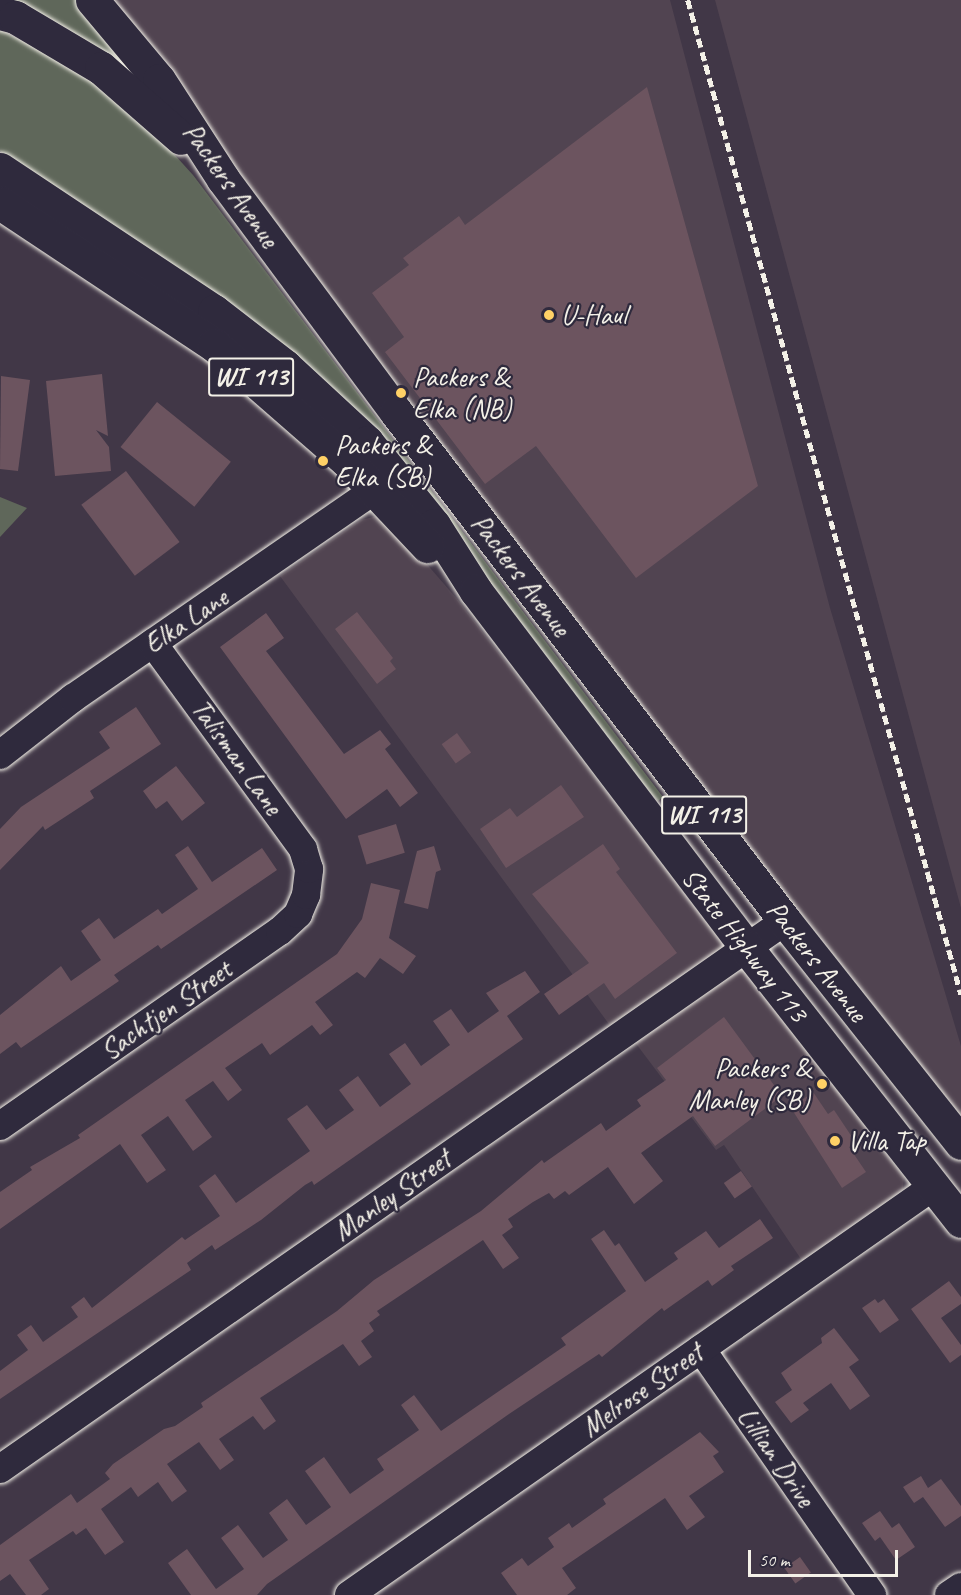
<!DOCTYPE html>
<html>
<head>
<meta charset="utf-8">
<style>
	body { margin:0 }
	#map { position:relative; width:961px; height:1595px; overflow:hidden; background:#413747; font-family:Caveat,sans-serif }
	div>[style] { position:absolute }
	.built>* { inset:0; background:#514451 }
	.green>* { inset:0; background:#5f675a }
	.building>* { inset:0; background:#6c545f; transform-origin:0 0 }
	.roads { filter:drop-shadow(0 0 2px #f4f1e8) drop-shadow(0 0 2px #f4f1e8) }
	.minor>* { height:28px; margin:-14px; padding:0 14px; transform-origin:14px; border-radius:14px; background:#2f2a3d }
	.major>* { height:33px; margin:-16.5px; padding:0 16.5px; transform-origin:16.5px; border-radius:16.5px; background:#2f2a3d }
	.rail>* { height:4.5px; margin-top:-2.25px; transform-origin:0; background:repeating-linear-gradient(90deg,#f4f1e8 0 9px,transparent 0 13.5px) }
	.dots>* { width:16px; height:16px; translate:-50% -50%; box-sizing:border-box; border:3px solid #2f2a3d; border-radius:50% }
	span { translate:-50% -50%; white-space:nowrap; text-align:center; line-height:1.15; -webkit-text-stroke:4.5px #2f2a3d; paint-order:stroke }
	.shield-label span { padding:2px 4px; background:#2f2a3d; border:2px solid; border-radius:4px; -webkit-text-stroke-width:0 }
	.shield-label { font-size:27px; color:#f4f1e8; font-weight:700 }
	.street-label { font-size:28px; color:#f4f1e8 }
	.poi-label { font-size:28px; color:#f4f1e8 }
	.left { translate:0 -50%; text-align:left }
	.right { translate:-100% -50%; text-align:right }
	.scale { position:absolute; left:748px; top:1550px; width:150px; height:27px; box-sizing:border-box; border:3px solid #f4f1e8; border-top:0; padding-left:8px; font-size:18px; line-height:21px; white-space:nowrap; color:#f4f1e8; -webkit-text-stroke:4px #2f2a3d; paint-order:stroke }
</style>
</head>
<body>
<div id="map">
	<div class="built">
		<div style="clip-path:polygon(92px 0,670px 0,830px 608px,961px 1046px,961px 1143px)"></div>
		<div style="clip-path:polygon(715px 0,961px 0,961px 908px,927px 783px)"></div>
		<div style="clip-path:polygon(377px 516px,393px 525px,457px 599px,904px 1177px,902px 1197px,805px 1265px,724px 1145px,716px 1150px,622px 1025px,614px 1031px,280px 576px,361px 520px)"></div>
	</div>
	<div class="green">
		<div style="clip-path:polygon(0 0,80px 0,154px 91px)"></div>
		<div style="clip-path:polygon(0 30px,46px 52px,93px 82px,154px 132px,193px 175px,663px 797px,658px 801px,627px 769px,419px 500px,84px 207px,0 151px)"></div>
		<div style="clip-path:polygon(0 497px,27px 508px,0 537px)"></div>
	</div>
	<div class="building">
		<div style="clip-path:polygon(647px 87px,758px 486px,636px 578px,536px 446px,485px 484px,385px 352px,404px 337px,372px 293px,409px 265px,403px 258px,459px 216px,465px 225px)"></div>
		<div style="clip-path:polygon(102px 374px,108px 436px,96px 430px,109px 447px,111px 471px,55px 476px,46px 381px)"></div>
		<div style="clip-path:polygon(1px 376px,30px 380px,18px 471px,0 469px)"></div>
		<div style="left:157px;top:402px;width:95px;height:58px;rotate:39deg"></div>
		<div style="left:126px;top:471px;width:89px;height:56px;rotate:53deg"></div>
		<div style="clip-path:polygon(357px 612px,393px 658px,390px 661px,396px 669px,377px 684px,335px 629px)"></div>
		<div style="clip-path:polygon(266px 613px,284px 638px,266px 651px,344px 754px,380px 730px,391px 744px,385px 749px,418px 793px,400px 807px,387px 789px,346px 819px,220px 647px)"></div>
		<div style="clip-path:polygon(136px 707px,161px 744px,90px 791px,94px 798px,45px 830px,43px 826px,0 870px,0 829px,21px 807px,110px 748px,99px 732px)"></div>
		<div style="left:457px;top:733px;width:24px;height:19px;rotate:54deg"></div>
		<div style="clip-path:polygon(176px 766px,205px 803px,182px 821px,167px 801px,156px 809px,143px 791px)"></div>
		<div style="clip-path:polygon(561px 785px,584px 817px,506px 868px,480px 829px,510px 808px,517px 817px)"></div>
		<div style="left:396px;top:824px;width:30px;height:40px;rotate:73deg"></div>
		<div style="clip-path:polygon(603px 844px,620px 869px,616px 872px,677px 953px,615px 999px,604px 983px,559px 1015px,544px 994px,589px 963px,532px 894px)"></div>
		<div style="clip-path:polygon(188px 846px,212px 882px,262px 848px,277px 870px,161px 949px,158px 945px,114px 975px,119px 981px,21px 1048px,16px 1042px,0 1054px,0 1015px,61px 966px,71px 981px,101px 960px,81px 931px,99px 918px,114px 939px,158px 909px,162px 914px,198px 889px,175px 855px)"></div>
		<div style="clip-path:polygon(434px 846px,441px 870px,436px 872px,428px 909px,404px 903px,417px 851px)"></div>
		<div style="clip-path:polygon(371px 883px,400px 890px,389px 938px,416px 956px,403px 974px,380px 958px,365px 978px,357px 972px,315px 1002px,333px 1025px,320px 1035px,312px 1025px,270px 1055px,262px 1043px,225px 1068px,242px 1090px,228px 1101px,213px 1081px,185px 1100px,212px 1137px,193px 1151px,168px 1116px,141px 1135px,166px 1170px,147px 1183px,120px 1144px,0 1229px,0 1192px,32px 1170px,30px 1167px,80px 1138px,78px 1135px,337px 954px,362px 919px)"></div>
		<div style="clip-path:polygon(525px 971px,540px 992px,507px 1016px,523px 1039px,314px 1185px,312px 1181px,305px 1185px,261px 1220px,215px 1250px,212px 1245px,187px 1263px,191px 1270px,0 1399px,0 1371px,28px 1350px,17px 1335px,31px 1325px,43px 1342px,78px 1317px,71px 1307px,84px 1297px,92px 1308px,182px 1237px,185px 1240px,220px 1216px,199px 1186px,215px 1174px,236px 1203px,310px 1151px,287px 1119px,307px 1105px,326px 1130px,354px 1110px,339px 1090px,358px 1076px,380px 1107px,411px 1084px,389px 1054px,405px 1043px,421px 1066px,450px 1045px,433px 1021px,451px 1009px,468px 1033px,499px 1011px,486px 993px)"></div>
		<div style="clip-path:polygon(724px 1017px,782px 1096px,715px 1146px,693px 1116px,641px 1153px,663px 1181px,634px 1204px,608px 1167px,569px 1195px,565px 1191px,554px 1199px,549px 1193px,533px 1202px,508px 1219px,513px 1227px,502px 1235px,519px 1258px,503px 1269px,483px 1240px,377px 1311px,380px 1315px,369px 1323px,374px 1331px,361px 1341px,372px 1357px,359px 1366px,343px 1344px,260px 1398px,276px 1421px,264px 1430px,253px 1416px,219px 1439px,234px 1460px,220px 1470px,199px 1442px,167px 1464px,187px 1491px,172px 1502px,158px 1482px,138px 1497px,131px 1487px,101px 1509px,124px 1542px,105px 1555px,86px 1528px,76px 1535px,73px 1531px,29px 1560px,49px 1589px,41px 1595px,26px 1595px,10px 1574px,0 1581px,0 1545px,71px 1494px,77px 1503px,110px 1479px,105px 1473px,113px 1464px,164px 1429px,175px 1426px,203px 1407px,201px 1403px,337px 1311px,374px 1280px,481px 1211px,542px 1160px,544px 1163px,601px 1123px,606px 1131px,641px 1106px,637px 1100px,666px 1080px,657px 1068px)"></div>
		<div style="clip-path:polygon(813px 1092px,828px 1114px,834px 1110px,856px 1143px,849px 1147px,866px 1172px,842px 1188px,791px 1108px)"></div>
		<div style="left:741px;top:1171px;width:19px;height:21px;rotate:55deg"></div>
		<div style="clip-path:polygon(760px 1219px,773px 1238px,731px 1266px,734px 1270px,712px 1286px,708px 1280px,664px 1311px,662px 1308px,602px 1357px,599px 1354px,509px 1414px,267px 1584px,257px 1595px,191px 1595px,168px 1563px,187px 1549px,216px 1589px,244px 1569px,221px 1538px,238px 1525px,263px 1558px,288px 1540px,269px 1513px,287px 1499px,306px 1525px,331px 1507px,305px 1471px,324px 1457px,350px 1494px,384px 1470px,377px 1459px,419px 1430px,401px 1405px,414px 1395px,441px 1431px,566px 1345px,561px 1338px,626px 1291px,591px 1239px,604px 1230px,615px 1246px,619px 1243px,645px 1282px,678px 1259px,674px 1253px,706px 1231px,719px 1248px)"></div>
		<div style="clip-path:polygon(949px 1281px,961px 1297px,961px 1304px,941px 1318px,961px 1345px,961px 1355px,950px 1363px,911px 1309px)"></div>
		<div style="clip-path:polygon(875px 1299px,878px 1303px,884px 1299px,899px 1320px,880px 1333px,862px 1308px)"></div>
		<div style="clip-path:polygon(834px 1328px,859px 1360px,849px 1367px,870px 1396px,850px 1410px,831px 1383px,803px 1403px,809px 1410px,791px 1423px,775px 1402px,792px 1390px,781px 1373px,822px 1343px,821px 1338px)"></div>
		<div style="clip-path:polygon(700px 1432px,719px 1452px,713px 1456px,724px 1472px,689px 1496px,705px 1517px,687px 1530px,665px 1498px,562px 1568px,576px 1588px,567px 1595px,517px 1595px,501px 1573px,522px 1558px,528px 1566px,554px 1547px,548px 1538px,569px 1523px,572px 1528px,606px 1504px,603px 1499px)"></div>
		<div style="clip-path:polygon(921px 1476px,928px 1488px,941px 1479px,961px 1506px,961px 1516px,945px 1527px,923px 1497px,914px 1503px,903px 1487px)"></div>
		<div style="clip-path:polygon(880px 1511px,892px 1528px,899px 1523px,915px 1547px,896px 1560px,880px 1537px,875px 1541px,862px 1523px)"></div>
		<div style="left:800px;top:1557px;width:19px;height:19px;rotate:55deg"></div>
	</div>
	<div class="roads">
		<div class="minor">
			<div style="left:0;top:755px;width:93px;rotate:-38deg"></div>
			<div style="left:73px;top:698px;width:366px;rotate:-34.6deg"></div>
			<div style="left:0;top:1126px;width:341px;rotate:-34.9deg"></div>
			<div style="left:280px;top:931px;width:25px;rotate:-43deg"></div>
			<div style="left:298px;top:914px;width:21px;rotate:-67deg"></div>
			<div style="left:306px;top:895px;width:26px;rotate:-83deg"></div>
			<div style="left:309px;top:869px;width:21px;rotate:-107deg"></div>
			<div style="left:303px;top:849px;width:255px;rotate:-126.1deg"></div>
			<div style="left:701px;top:1349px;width:300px;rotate:55.2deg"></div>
			<div style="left:0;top:1469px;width:957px;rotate:-34.92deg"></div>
			<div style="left:349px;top:1595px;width:714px;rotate:-34.96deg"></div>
			<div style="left:949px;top:1595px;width:14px;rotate:-34deg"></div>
		</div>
		<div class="major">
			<div style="left:92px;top:0;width:104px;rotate:50.1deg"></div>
			<div style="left:159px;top:80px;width:118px;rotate:57.1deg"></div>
			<div style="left:223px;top:179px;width:290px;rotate:53.4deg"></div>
			<div style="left:396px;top:412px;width:641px;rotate:52.61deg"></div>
			<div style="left:785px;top:921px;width:283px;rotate:51.6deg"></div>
			<div style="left:0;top:13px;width:16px;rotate:15deg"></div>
			<div style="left:15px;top:17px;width:100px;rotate:30.7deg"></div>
			<div style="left:101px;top:68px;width:106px;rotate:41.2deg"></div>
			<div style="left:0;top:169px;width:257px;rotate:33.6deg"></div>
			<div style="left:214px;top:311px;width:90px;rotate:37.8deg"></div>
			<div style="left:285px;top:366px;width:112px;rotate:42.8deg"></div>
			<div style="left:367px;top:442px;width:107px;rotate:51.1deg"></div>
			<div style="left:434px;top:525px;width:78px;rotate:57.5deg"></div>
			<div style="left:476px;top:591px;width:447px;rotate:52.8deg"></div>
			<div style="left:746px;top:947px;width:348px;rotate:51.9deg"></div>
			<div style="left:0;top:203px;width:257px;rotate:33.6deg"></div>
			<div style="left:214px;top:345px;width:176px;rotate:41.1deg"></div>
			<div style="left:347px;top:461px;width:117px;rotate:46.7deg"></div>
		</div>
	</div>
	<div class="rail">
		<div style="left:688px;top:0;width:1031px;rotate:74.64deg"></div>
	</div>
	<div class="dots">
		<div style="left:549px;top:315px;background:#ffd166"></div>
		<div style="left:401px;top:393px;background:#ffd166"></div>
		<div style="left:323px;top:461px;background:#ffd166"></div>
		<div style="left:822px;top:1084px;background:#ffd166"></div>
		<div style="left:835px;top:1141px;background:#ffd166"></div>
	</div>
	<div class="shield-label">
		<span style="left:251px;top:377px">WI 113</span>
		<span style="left:704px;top:815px">WI 113</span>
	</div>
	<div class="street-label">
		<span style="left:231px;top:185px;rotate:55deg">Packers Avenue</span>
		<span style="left:521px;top:575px;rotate:53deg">Packers Avenue</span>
		<span style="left:186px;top:621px;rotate:-34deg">Elka Lane</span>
		<span style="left:237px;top:757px;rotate:54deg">Talisman Lane</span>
		<span style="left:745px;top:945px;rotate:52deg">State Highway 113</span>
		<span style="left:817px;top:961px;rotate:52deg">Packers Avenue</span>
		<span style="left:166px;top:1010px;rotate:-35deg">Sachtjen Street</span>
		<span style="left:392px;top:1195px;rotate:-35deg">Manley Street</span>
		<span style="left:642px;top:1390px;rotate:-35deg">Melrose Street</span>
		<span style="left:776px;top:1457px;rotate:55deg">Lillian Drive</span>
	</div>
	<div class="poi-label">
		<span class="left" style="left:561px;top:315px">U-Haul</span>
		<span class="left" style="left:413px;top:393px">Packers &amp;<br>Elka (NB)</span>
		<span class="left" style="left:335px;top:461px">Packers &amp;<br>Elka (SB)</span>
		<span class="right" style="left:810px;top:1084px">Packers &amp;<br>Manley (SB)</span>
		<span class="left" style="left:847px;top:1141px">Villa Tap</span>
	</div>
	<div class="scale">50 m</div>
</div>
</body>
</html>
